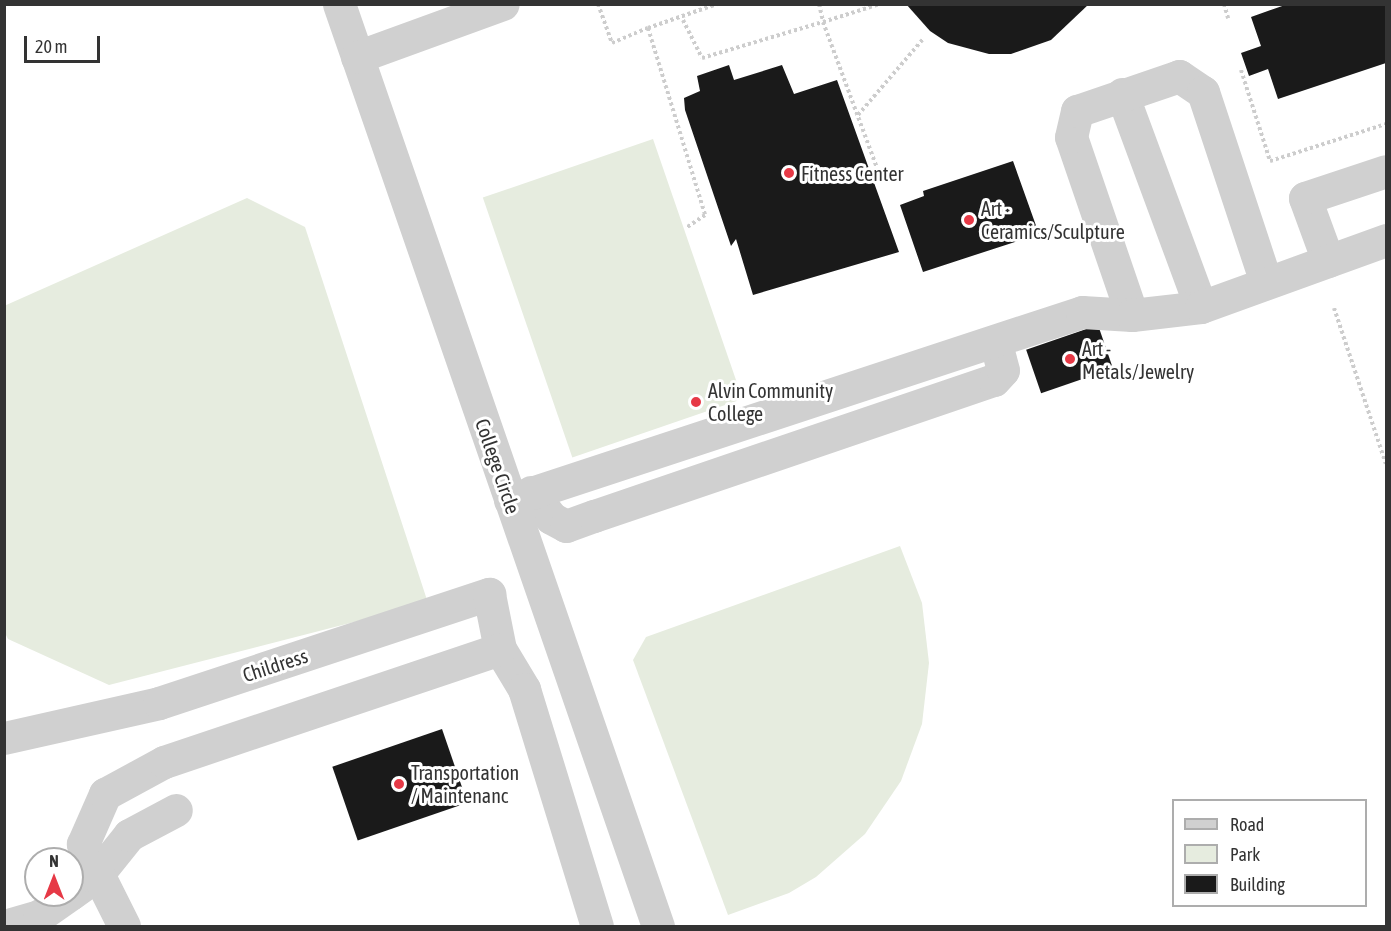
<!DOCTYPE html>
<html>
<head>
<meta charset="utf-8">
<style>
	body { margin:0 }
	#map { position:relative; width:1391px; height:931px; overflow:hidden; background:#fff; font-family:"Asap Condensed",sans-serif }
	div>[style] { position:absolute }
	.green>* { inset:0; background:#e6ecdf; transform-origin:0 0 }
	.building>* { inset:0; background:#1a1a1a; transform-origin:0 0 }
	.path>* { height:4px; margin-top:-2px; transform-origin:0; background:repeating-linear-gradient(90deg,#cdcdcd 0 3px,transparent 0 6px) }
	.minor>* { height:33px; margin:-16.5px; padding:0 16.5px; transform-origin:16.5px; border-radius:16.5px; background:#d0d0d0 }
	.dots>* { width:16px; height:16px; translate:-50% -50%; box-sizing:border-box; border:3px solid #fff; border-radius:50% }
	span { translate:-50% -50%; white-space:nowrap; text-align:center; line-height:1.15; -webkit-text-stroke:6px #fff; paint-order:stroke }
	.poi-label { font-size:20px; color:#333 }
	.left { translate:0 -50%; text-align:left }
	.street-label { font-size:20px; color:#333 }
	.frame { position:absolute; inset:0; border:6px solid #333; pointer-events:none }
	.legend { position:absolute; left:1172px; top:799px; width:195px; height:108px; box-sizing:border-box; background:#fff; border:2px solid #adadad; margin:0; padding:8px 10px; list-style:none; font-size:18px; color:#333 }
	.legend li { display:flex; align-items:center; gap:12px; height:30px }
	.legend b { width:30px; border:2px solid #adadad }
	.north { position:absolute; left:24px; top:847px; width:60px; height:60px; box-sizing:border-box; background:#fff; border:2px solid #adadad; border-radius:50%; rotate:0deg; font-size:16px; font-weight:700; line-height:24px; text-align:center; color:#333 }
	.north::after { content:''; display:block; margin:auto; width:21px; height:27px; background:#e63946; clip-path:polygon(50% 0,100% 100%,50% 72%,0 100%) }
	.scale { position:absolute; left:24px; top:36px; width:76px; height:27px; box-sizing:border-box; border:3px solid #333; border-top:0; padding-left:8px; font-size:18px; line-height:21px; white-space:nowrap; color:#333; -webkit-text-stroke:4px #fff; paint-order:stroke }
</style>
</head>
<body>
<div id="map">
	<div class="green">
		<div style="left:653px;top:139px;width:275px;height:180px;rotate:71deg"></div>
		<div style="clip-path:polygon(247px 198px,305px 227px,428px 603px,109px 685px,8px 639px,4px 631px,4px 306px)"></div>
		<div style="clip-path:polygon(900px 546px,922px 603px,929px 663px,922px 724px,901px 781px,865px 834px,816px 877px,789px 893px,728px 915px,633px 660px,646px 637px)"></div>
	</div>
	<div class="building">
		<div style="clip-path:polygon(906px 4px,1089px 4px,1051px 40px,1011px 54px,989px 54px,948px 43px,930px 31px)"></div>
		<div style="clip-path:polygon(1288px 4px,1386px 4px,1386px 63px,1278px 99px,1268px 69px,1249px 76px,1241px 53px,1261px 46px,1251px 17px)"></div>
		<div style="clip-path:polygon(729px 65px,734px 80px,782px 65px,794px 94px,837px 80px,899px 252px,753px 295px,736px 239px,731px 246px,685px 110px,684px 98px,700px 91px,697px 76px)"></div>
		<div style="clip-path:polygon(1013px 161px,1039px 234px,923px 272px,900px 205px,924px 196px,923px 191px)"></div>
		<div style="left:1098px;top:325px;width:46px;height:76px;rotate:71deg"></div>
		<div style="left:442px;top:729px;width:78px;height:116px;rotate:71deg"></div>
	</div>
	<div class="path">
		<div style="left:598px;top:4px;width:41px;rotate:70.3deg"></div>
		<div style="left:612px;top:43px;width:39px;rotate:-23deg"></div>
		<div style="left:648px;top:28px;width:195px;rotate:73deg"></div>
		<div style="left:705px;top:215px;width:22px;rotate:146deg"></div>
		<div style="left:819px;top:4px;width:18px;rotate:77deg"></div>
		<div style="left:823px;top:22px;width:60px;rotate:-17.5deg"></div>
		<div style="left:1224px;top:4px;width:15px;rotate:74deg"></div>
		<div style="left:683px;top:20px;width:42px;rotate:63.4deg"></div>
		<div style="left:702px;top:58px;width:126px;rotate:-16.6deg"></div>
		<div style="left:823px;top:22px;width:173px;rotate:69.7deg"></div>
		<div style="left:648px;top:28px;width:73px;rotate:-19.2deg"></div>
		<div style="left:1241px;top:70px;width:96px;rotate:72.3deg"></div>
		<div style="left:1270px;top:161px;width:122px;rotate:-17.7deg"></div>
		<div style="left:858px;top:115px;width:101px;rotate:-49.4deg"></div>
		<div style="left:1334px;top:308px;width:164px;rotate:71.6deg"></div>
	</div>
	<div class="minor">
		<div style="left:339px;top:4px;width:976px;rotate:70.92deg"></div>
		<div style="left:357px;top:57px;width:155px;rotate:-20deg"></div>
		<div style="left:1122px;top:94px;width:227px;rotate:69.7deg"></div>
		<div style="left:1328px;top:261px;width:67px;rotate:-110.1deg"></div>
		<div style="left:1305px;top:198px;width:85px;rotate:-18.4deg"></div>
		<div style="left:1132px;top:315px;width:188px;rotate:-108.9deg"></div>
		<div style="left:1071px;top:137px;width:27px;rotate:-77deg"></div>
		<div style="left:1077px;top:111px;width:108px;rotate:-18.9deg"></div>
		<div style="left:1179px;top:76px;width:29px;rotate:34deg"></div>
		<div style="left:1203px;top:92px;width:200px;rotate:71.7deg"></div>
		<div style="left:531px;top:492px;width:33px;rotate:52deg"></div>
		<div style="left:551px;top:518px;width:17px;rotate:28deg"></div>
		<div style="left:566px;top:526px;width:30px;rotate:-20deg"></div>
		<div style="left:594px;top:516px;width:422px;rotate:-18.8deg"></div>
		<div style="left:994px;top:380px;width:13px;rotate:-48deg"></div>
		<div style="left:1003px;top:370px;width:30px;rotate:-105deg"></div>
		<div style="left:510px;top:500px;width:602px;rotate:-18.19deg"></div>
		<div style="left:1082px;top:312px;width:50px;rotate:3.4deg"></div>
		<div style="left:1132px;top:315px;width:69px;rotate:-6.6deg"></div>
		<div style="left:1201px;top:307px;width:197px;rotate:-19.9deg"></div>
		<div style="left:4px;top:738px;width:159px;rotate:-12.7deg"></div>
		<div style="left:159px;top:703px;width:348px;rotate:-18.3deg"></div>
		<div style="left:489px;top:594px;width:56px;rotate:78.7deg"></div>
		<div style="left:500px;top:649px;width:47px;rotate:59deg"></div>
		<div style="left:524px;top:689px;width:248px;rotate:72.9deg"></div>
		<div style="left:72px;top:893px;width:31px;rotate:-36deg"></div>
		<div style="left:97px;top:875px;width:51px;rotate:-51.3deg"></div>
		<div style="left:129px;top:835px;width:53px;rotate:-28deg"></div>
		<div style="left:4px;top:926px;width:36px;rotate:-16deg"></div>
		<div style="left:39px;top:916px;width:37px;rotate:-35deg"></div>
		<div style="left:124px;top:926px;width:92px;rotate:-116.6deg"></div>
		<div style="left:83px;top:844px;width:55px;rotate:-66.3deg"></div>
		<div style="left:105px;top:794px;width:67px;rotate:-28.5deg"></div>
		<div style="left:164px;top:762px;width:354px;rotate:-18.6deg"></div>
	</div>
	<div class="dots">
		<div style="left:789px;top:173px;background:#e63946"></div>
		<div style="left:969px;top:220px;background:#e63946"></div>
		<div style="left:1070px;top:359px;background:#e63946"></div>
		<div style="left:696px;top:402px;background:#e63946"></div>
		<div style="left:399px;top:784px;background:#e63946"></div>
	</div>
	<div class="poi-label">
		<span class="left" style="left:801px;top:173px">Fitness Center</span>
		<span class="left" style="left:981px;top:220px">Art -<br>Ceramics/Sculpture</span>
		<span class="left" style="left:1082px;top:360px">Art -<br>Metals/Jewelry</span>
		<span class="left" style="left:708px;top:402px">Alvin Community<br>College</span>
		<span class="left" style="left:411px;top:784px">Transportation<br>/ Maintenanc</span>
	</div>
	<div class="street-label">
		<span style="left:498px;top:466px;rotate:71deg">College Circle</span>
		<span style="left:275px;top:665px;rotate:-18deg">Childress</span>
	</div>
	<div class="frame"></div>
	<ul class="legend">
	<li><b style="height:8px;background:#d0d0d0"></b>Road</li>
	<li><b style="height:16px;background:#e6ecdf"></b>Park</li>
	<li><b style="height:16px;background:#1a1a1a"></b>Building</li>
	</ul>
	<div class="north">N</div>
	<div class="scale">20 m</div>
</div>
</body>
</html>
